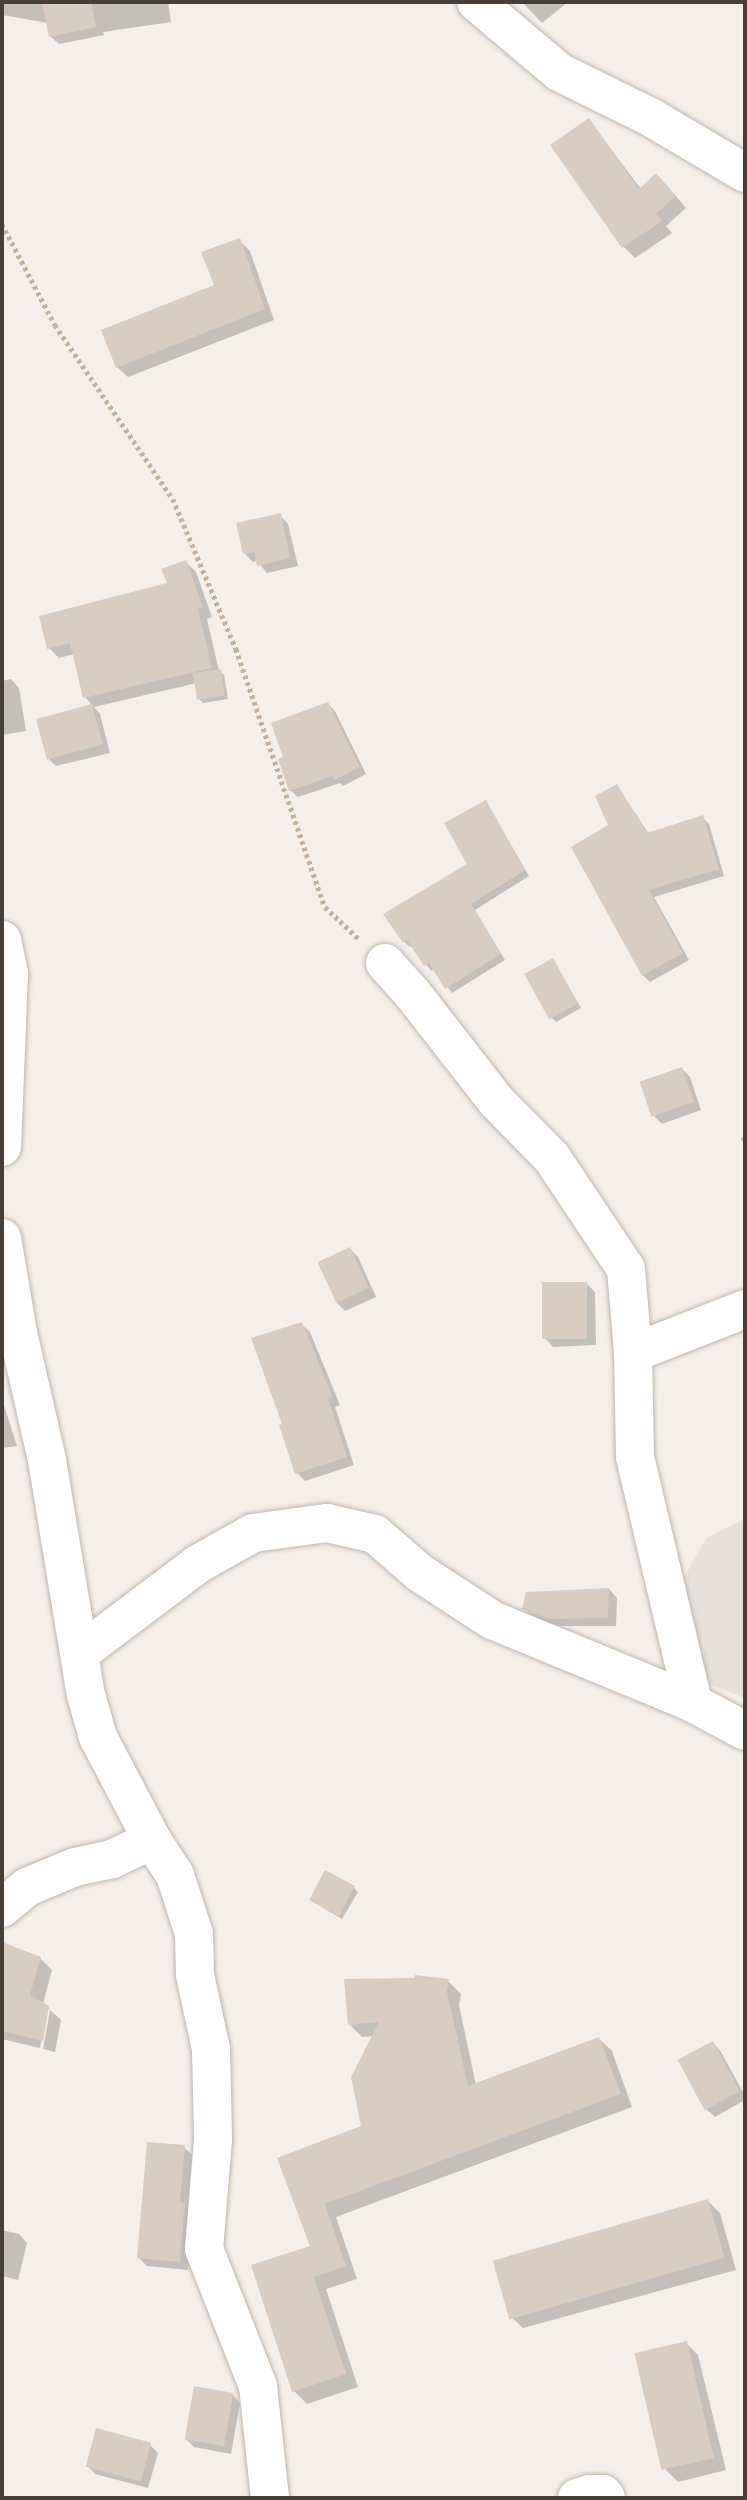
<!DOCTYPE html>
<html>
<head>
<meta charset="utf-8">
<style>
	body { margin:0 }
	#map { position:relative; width:747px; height:2500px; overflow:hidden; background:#f4efe8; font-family:"Archivo Narrow",sans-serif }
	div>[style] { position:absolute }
	.industrial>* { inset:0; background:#e6e1dd }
	.shadow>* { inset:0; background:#0003 }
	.building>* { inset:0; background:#d9ccc1; transform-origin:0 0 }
	.path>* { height:4.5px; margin-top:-2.25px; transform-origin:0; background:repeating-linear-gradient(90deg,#c1b09c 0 3.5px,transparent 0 7px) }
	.roads { filter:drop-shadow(0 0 2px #bfb6ab) drop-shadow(0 0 2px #bfb6ab) }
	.minor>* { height:38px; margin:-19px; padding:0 19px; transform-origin:19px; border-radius:19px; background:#fff }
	span { translate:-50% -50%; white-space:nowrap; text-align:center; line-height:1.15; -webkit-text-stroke:5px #fff; paint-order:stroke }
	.frame { position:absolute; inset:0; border:4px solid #473f37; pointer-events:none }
</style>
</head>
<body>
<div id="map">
	<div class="industrial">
		<div style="clip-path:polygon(745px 1519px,745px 1698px,676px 1671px,660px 1621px,706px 1538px)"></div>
	</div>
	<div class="shadow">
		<div style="clip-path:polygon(2px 2px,168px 2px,171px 22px,103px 32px,104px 35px,59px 44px,50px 36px,48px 23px,2px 15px)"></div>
		<div style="clip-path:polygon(522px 2px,568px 2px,542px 23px)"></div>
		<div style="clip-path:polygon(589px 120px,641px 189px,668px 187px,686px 208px,666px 226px,672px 233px,635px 258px,624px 247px,553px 146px)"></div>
		<div style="clip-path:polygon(239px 240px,250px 251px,274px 320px,128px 377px,117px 367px,216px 286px)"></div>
		<div style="clip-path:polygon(280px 515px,288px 524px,298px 566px,267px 573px,257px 561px,253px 562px,245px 554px)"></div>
		<div style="clip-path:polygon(186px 562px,196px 572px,212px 617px,207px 619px,219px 671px,224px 675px,228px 699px,203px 703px,199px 699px,197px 683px,94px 707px,100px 714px,110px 753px,56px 766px,48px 758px,38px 719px,93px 706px,85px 697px,74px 654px,59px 658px,49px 648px,169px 584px)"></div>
		<div style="clip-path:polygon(11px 679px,19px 688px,26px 731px,2px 735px,2px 681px)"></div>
		<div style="clip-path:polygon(328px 704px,335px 711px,366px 774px,343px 786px,340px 783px,298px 797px,290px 790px)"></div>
		<div style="clip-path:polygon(617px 786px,649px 834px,702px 817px,709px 824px,724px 876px,654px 897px,689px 960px,650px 982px,643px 975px,611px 823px)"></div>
		<div style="clip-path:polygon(486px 802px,529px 876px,475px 910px,505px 960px,452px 993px,434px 969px,431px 971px,412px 945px,410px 947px,404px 942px,470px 865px)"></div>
		<div style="clip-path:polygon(552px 960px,581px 1008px,556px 1022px,552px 1018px)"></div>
		<div style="clip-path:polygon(682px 1069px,690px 1077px,701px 1110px,662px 1124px,654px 1116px)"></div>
		<div style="clip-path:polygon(745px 1136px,745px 1148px,741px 1138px)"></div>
		<div style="clip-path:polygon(350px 1249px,358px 1257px,376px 1297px,345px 1311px,337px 1303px)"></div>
		<div style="clip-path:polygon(586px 1283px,595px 1292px,596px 1345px,553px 1347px,545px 1338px)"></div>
		<div style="clip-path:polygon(301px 1324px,310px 1332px,340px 1405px,335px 1407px,354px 1465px,305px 1481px,297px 1473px,285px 1425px)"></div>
		<div style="clip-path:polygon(2px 1401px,3px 1402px,17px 1446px,2px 1448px)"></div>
		<div style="clip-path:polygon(609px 1589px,617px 1598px,616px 1626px,556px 1626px,532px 1616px,524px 1608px)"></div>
		<div style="clip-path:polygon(354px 1888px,358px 1892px,342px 1919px,310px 1900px)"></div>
		<div style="clip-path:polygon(2px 1944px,40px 1958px,52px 1970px,43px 2004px,50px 2009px,47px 2009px,40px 2048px,2px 2039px)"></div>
		<div style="clip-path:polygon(416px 1980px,448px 1981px,461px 1994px,459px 2005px,476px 2085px,599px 2039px,612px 2051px,632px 2107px,336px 2217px,357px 2279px,326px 2289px,358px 2387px,307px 2404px,294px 2391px,313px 2247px,279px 2159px,363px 2127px,374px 2036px,362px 2037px,350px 2025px)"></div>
		<div style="clip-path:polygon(50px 2010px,61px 2020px,55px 2052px,43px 2049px)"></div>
		<div style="clip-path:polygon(713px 2043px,721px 2052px,745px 2096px,745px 2100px,715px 2117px,706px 2109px)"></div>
		<div style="clip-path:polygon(184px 2147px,192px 2155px,188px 2208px,193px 2213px,188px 2270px,147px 2266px,139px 2258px)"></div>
		<div style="clip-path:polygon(708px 2201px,720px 2213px,736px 2270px,523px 2328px,510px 2316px)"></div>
		<div style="clip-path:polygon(2px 2230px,19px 2234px,27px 2243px,18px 2280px,2px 2276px)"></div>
		<div style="clip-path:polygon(686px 2343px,698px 2355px,726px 2470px,678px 2482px,666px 2470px)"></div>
		<div style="clip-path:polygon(232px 2394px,240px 2403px,231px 2454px,194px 2447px,186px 2439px)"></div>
		<div style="clip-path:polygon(150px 2445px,158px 2453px,148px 2488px,95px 2474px,87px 2465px)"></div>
	</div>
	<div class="building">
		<div style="clip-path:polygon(42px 2px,91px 2px,96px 27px,49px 37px)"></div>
		<div style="clip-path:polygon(589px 118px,639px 189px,656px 173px,676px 196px,656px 214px,662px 221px,622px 248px,550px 145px)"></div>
		<div style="clip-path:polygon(240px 238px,265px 309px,116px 368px,101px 330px,214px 285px,201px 252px)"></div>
		<div style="clip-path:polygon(281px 513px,290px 558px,257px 566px,254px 552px,243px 554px,236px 523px)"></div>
		<div style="clip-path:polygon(186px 560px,203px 607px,198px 609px,212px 668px,83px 698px,70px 643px,47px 649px,39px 616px,167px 583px,161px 569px)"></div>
		<div style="left:221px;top:669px;width:27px;height:28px;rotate:82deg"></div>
		<div style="clip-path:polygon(328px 702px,360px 767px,335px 780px,333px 776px,289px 791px,278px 759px,283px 757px,271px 723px)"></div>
		<div style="left:92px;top:704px;width:42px;height:58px;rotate:75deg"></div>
		<div style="clip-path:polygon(617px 784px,647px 833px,703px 815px,719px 869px,649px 890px,683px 953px,642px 976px,571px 847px,608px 825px,595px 796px)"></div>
		<div style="clip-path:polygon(486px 800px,525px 870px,471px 904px,501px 954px,445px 989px,429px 963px,424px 966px,407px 940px,403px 943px,383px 914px,467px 864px,444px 823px)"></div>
		<div style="left:553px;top:958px;width:52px;height:33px;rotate:61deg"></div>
		<div style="left:682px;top:1067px;width:37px;height:45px;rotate:71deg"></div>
		<div style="left:350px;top:1247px;width:45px;height:36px;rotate:65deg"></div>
		<div style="left:542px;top:1282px;width:45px;height:57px"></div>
		<div style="clip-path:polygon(302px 1322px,332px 1396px,328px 1398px,347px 1457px,295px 1474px,279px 1425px,282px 1424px,251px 1338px)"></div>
		<div style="clip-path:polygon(609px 1588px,608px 1618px,546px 1619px,522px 1609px,526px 1592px)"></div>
		<div style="left:325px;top:1870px;width:34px;height:34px;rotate:28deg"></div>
		<div style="clip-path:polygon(2px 1942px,41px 1957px,30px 1995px,49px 2006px,43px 2041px,2px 2031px)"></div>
		<div style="clip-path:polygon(415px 1975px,449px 1979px,447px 1992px,468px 2086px,599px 2037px,621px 2094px,325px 2204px,346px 2266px,314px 2277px,346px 2374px,292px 2392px,251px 2265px,310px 2246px,277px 2158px,361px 2126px,351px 2077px,379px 2022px,348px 2025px,344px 1979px,414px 1978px)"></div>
		<div style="left:713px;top:2041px;width:57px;height:40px;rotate:62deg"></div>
		<div style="clip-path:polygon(147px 2142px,185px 2145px,180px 2202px,185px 2203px,180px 2262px,137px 2258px)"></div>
		<div style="left:708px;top:2199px;width:61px;height:224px;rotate:74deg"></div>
		<div style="left:687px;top:2341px;width:120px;height:54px;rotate:77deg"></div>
		<div style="left:194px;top:2386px;width:40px;height:54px;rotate:10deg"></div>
		<div style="left:96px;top:2428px;width:57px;height:40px;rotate:15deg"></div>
	</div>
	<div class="path">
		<div style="left:2px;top:224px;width:114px;rotate:62.3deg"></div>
		<div style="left:55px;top:325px;width:210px;rotate:55.9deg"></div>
		<div style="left:173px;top:499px;width:163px;rotate:67.2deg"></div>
		<div style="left:236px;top:649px;width:273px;rotate:71deg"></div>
		<div style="left:325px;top:907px;width:47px;rotate:43.3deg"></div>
	</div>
	<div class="roads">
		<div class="minor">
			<div style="left:476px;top:2px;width:109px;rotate:40.1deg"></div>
			<div style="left:559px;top:72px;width:104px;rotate:26.3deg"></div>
			<div style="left:652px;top:118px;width:108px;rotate:30.6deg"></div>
			<div style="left:2px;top:940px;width:35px;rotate:78deg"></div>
			<div style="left:9px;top:974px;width:173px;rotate:92.3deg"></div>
			<div style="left:385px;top:963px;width:40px;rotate:48deg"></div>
			<div style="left:412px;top:993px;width:138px;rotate:52.1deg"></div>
			<div style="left:497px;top:1102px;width:78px;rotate:45.5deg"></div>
			<div style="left:552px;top:1158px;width:133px;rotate:56.3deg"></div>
			<div style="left:626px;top:1269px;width:84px;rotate:85.2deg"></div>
			<div style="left:633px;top:1353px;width:104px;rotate:88.9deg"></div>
			<div style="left:635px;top:1457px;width:253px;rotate:76.7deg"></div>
			<div style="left:693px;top:1703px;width:59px;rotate:28.3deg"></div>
			<div style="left:2px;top:1238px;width:96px;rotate:80.4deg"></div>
			<div style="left:18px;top:1333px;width:130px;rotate:77.1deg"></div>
			<div style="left:47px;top:1460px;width:238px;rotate:80.6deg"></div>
			<div style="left:86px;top:1695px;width:44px;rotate:74.1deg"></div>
			<div style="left:98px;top:1737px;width:116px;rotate:62.3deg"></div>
			<div style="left:152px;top:1840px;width:42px;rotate:56.7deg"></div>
			<div style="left:175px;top:1875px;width:62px;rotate:72.1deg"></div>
			<div style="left:194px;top:1934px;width:41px;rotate:88.6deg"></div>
			<div style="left:195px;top:1975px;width:76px;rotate:77.8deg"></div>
			<div style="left:211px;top:2049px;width:91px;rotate:88.7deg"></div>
			<div style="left:213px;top:2140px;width:109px;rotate:94.7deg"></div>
			<div style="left:204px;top:2249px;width:147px;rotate:68.5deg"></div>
			<div style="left:258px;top:2386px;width:113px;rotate:83.9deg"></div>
			<div style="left:633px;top:1353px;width:120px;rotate:-21.4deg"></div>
			<div style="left:80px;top:1653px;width:148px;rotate:-37deg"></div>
			<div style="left:198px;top:1564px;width:63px;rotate:-29.4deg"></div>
			<div style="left:253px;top:1533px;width:75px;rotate:-7.7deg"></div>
			<div style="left:327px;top:1523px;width:49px;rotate:12.9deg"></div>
			<div style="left:375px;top:1534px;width:60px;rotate:40.9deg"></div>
			<div style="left:420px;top:1573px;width:86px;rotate:33.1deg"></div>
			<div style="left:492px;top:1620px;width:217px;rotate:22.4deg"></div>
			<div style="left:2px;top:1908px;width:33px;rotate:-40deg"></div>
			<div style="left:27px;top:1887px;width:52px;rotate:-22.6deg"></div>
			<div style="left:75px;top:1867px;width:38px;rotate:-12deg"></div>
			<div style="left:112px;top:1859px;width:44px;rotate:-25.4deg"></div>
			<div style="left:577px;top:2498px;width:14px;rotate:-17deg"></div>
			<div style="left:590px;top:2494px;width:13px"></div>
			<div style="left:603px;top:2494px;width:5px;rotate:53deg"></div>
		</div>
	</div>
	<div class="frame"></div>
</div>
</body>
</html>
